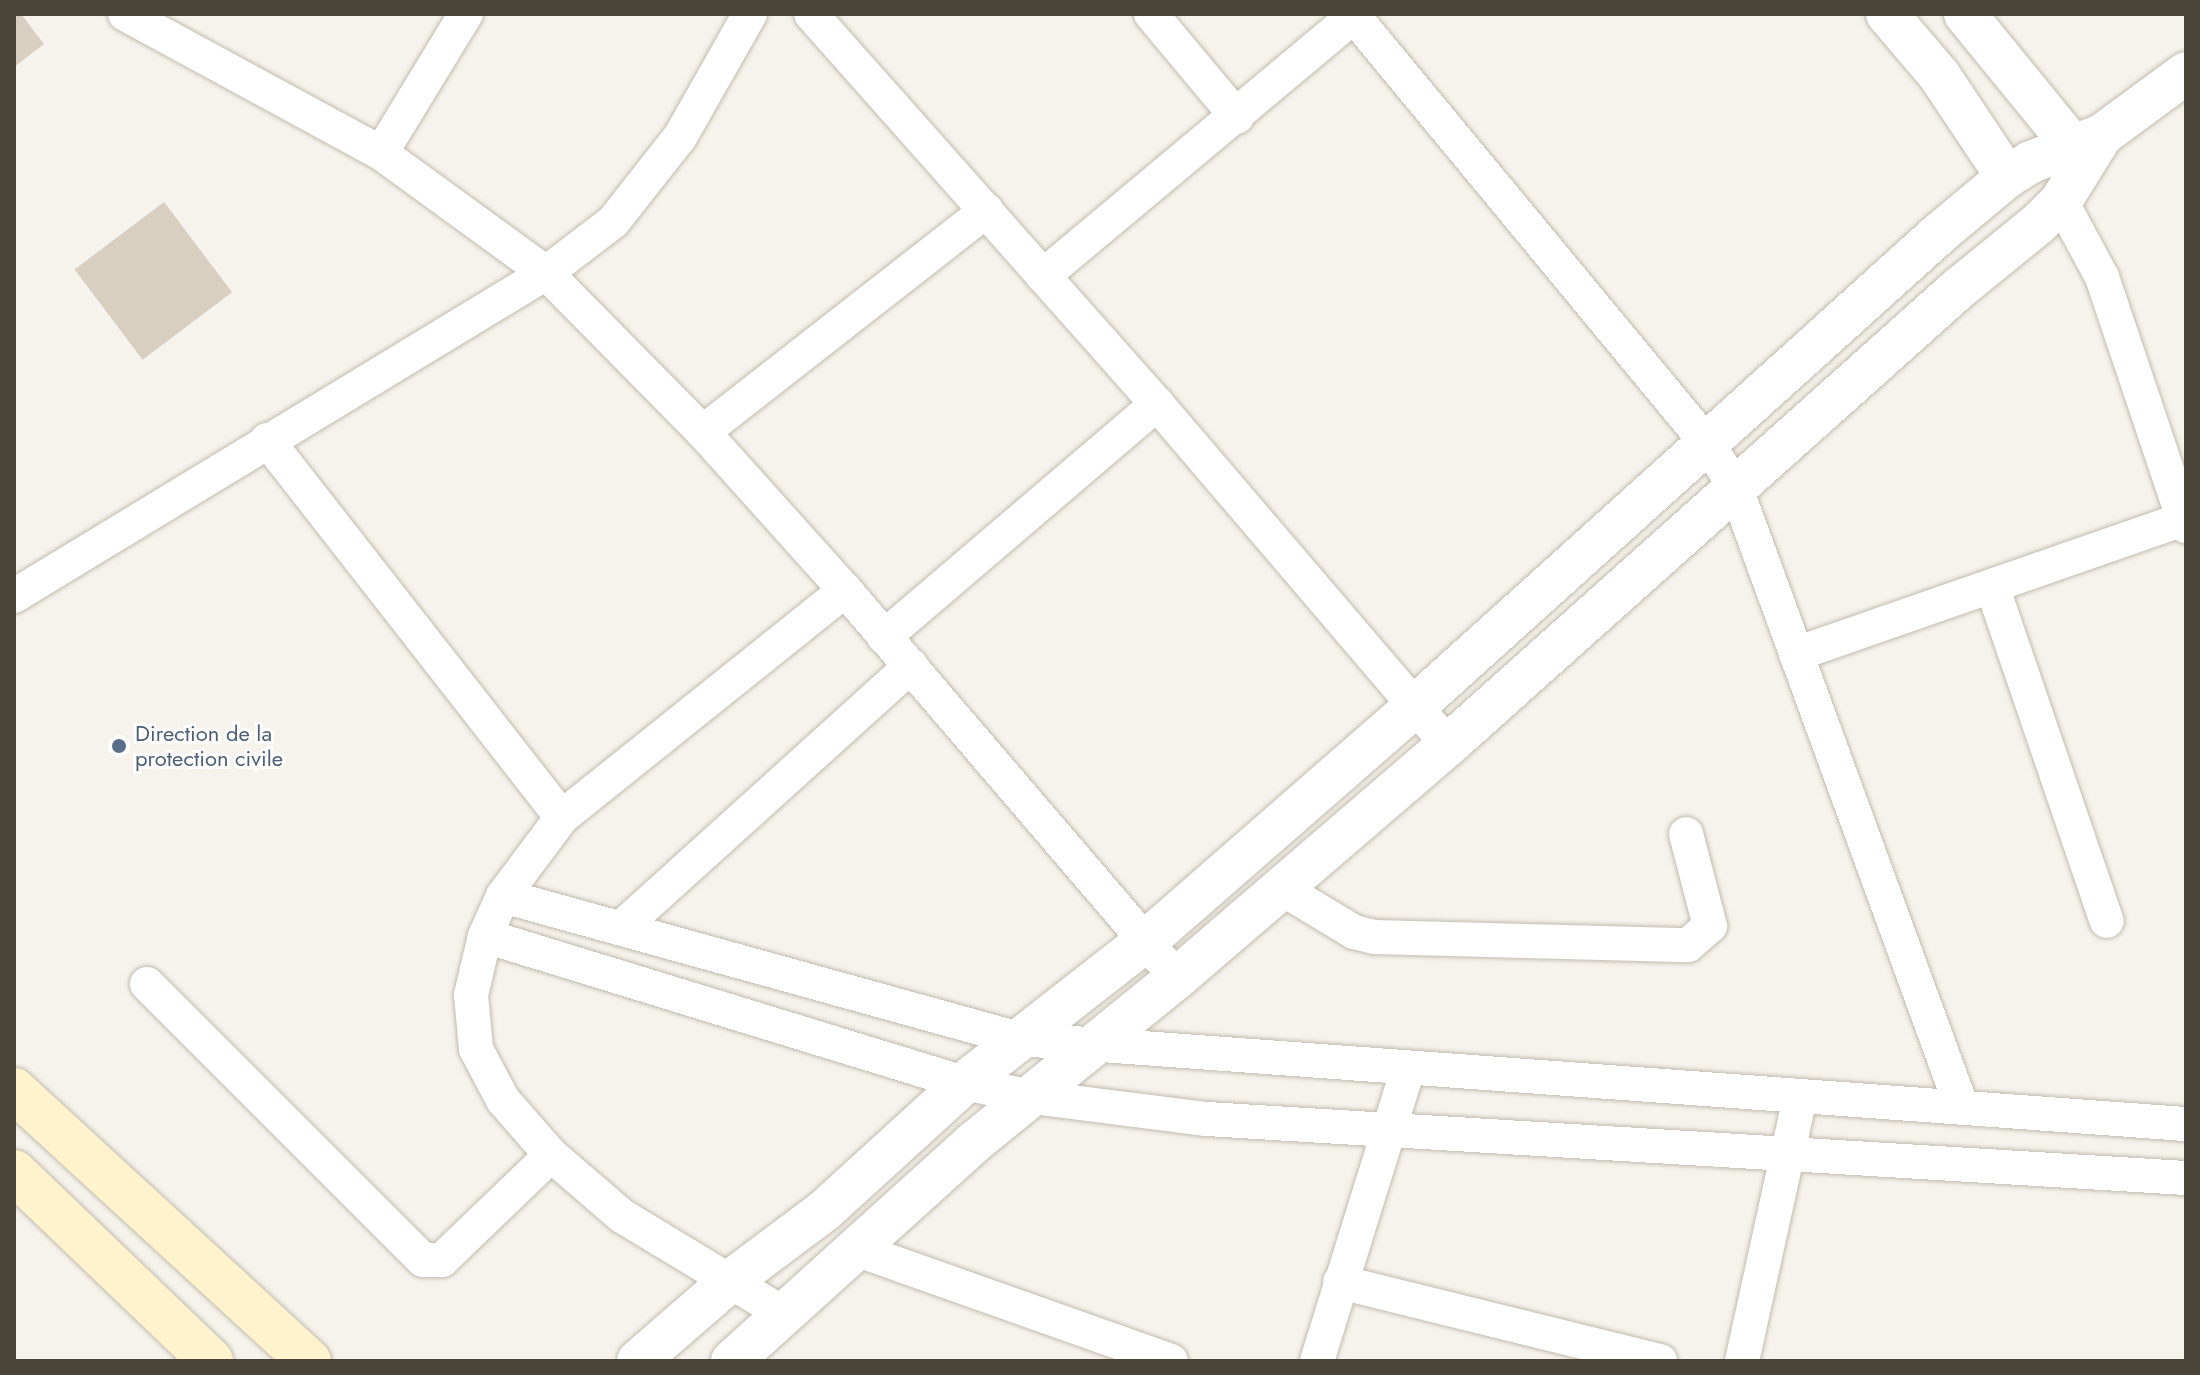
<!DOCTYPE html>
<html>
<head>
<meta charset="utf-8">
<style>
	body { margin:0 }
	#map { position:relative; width:2200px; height:1375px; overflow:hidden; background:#f6f3ec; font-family:Jost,sans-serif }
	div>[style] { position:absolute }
	.building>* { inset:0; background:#d8cfc1; transform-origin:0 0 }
	.roads { filter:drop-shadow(0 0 2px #c2bbae) drop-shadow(0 0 2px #c2bbae) }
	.minor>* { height:34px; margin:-17px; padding:0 17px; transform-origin:17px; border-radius:17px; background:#fff }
	.tertiary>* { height:42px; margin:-21px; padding:0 21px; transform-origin:21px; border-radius:21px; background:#fff }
	.secondary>* { height:44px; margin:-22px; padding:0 22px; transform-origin:22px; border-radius:22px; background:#fff3cd }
	.dots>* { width:22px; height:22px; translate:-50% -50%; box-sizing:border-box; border:4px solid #fff; border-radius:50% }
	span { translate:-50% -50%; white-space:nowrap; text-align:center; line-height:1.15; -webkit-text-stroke:6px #fff; paint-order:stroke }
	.service-label { font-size:22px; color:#4e5e75 }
	.left { translate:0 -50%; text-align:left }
	.frame { position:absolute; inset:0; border:16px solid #4b4439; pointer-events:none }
</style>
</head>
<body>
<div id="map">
	<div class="building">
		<div style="clip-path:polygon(14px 14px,21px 14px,44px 44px,14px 67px)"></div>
		<div style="left:164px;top:202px;width:113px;height:112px;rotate:53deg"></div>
	</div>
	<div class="roads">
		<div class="minor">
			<div style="left:125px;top:14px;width:291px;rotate:28.5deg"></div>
			<div style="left:381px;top:153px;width:204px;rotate:36deg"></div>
			<div style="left:546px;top:273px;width:223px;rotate:45.4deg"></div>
			<div style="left:703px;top:432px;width:212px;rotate:48.1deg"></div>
			<div style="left:845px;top:590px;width:511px;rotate:49.45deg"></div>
			<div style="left:811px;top:14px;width:521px;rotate:48.42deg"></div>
			<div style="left:1157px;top:404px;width:448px;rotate:49.5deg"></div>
			<div style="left:1151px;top:14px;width:134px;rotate:50.1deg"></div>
			<div style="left:1352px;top:14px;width:555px;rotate:50.41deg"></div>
			<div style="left:1706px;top:442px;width:53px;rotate:56.6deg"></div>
			<div style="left:1735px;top:486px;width:662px;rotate:69.95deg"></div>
			<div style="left:381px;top:153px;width:163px;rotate:-58.6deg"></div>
			<div style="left:2061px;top:201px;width:86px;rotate:61.7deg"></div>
			<div style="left:2102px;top:277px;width:263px;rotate:71.4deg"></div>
			<div style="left:1043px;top:276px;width:408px;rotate:-39.9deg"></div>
			<div style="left:703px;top:432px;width:360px;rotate:-38deg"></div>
			<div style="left:267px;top:440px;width:479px;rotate:52deg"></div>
			<div style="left:1992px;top:586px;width:354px;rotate:71.1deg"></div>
			<div style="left:14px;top:596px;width:622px;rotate:-31.26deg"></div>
			<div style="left:546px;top:273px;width:84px;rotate:-37.3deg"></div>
			<div style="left:613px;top:222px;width:108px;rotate:-51.8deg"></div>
			<div style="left:680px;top:137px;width:142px;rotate:-60.4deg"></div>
			<div style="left:884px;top:637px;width:359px;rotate:-40.5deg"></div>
			<div style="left:1796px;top:654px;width:411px;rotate:-19.2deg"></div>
			<div style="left:1281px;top:888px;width:85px;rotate:31.1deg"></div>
			<div style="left:1354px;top:932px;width:21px;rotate:14deg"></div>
			<div style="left:1374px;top:937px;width:314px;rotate:1.5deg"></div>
			<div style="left:1688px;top:945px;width:29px;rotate:-41deg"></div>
			<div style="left:1710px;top:926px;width:95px;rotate:-104.6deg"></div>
			<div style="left:503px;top:896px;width:535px;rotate:15.49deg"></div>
			<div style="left:1019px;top:1039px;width:1170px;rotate:4.17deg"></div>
			<div style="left:621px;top:928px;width:391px;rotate:-42.1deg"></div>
			<div style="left:485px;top:936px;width:501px;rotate:17.06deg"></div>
			<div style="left:964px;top:1083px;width:69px;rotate:11.6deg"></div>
			<div style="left:1032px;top:1097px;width:176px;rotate:7.2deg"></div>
			<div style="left:1207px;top:1119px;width:981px;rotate:3.45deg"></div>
			<div style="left:147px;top:984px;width:390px;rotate:45deg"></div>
			<div style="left:423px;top:1260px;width:19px"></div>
			<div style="left:442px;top:1260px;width:151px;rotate:-43.9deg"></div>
			<div style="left:855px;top:1249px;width:335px;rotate:19.5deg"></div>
			<div style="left:1340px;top:1282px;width:330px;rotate:13.9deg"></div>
			<div style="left:784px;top:1314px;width:189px;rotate:-148.8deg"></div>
			<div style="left:622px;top:1216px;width:94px;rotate:-139.3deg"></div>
			<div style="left:551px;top:1155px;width:73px;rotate:-131.1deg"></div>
			<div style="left:503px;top:1100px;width:58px;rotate:-117.9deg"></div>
			<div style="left:476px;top:1049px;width:54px;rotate:-95.3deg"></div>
			<div style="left:471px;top:995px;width:61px;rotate:-76.7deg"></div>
			<div style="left:485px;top:936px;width:44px;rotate:-65.8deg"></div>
			<div style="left:503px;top:896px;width:99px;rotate:-53.2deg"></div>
			<div style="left:562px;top:817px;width:363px;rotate:-38.7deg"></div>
			<div style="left:1317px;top:1361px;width:306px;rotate:-72.7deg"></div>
			<div style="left:1742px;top:1361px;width:270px;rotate:-77.6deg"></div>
		</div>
		<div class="tertiary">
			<div style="left:1887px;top:14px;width:80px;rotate:49.6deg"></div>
			<div style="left:1939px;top:75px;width:123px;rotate:56.3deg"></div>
			<div style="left:1965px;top:14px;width:169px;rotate:50.8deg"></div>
			<div style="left:638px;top:1361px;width:121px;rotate:-41deg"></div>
			<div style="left:729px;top:1282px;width:119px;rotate:-36.8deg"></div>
			<div style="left:824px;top:1211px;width:190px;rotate:-42.4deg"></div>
			<div style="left:964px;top:1083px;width:231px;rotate:-38deg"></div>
			<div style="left:1146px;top:941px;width:353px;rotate:-41.1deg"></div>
			<div style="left:1412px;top:709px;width:711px;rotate:-42.04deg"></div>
			<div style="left:1940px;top:233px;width:87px;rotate:-39.9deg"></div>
			<div style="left:2007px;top:177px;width:28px;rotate:-32deg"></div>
			<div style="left:2031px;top:162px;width:76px;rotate:-20.8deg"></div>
			<div style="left:2102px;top:135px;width:104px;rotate:-36.4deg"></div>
			<div style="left:732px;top:1361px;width:325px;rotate:-42.1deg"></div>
			<div style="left:973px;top:1143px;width:262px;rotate:-39deg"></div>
			<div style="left:1177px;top:978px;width:357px;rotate:-40.7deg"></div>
			<div style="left:1448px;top:745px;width:684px;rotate:-41.8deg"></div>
			<div style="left:1958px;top:289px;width:103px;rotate:-39.1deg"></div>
			<div style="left:2038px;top:224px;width:33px;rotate:-45deg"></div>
			<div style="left:2061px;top:201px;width:78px;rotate:-58.2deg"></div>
		</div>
		<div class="secondary">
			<div style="left:14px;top:1090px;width:401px;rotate:42.6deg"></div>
			<div style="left:14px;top:1172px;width:273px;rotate:43.8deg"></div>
		</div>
	</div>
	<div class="dots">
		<div style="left:119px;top:746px;background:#5c6f8a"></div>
	</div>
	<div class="service-label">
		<span class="left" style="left:135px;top:746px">Direction de la<br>protection civile</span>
	</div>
	<div class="frame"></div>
</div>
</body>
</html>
